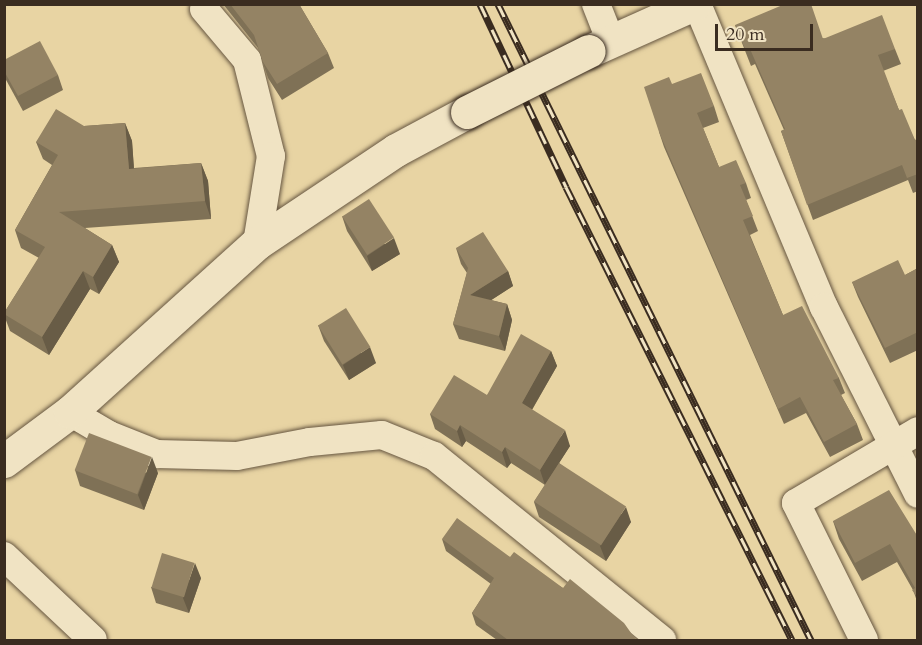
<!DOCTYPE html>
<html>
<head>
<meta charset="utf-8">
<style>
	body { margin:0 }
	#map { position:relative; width:922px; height:645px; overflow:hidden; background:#e8d4a3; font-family:Cardo,serif }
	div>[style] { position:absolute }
	.roads { filter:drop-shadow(0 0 2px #665641) drop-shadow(0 0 2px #665641) }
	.street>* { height:28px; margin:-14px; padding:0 14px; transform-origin:14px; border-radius:14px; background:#f0e3c3 }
	.secondary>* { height:33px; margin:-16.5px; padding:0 16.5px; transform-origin:16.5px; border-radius:16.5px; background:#f0e3c3 }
	.rail>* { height:7px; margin-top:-3.5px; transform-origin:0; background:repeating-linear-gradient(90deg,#f0e3c3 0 14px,#3a2c20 0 28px); box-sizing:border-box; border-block:2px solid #3a2c20 }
	.bridges { filter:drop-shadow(0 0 2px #3a2c20) drop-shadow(0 0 2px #3a2c20) }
	.secondary-bridge>* { height:33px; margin:-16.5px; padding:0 16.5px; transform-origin:16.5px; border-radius:16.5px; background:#f0e3c3 }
	.wall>* { inset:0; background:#7f7156 }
	.shaded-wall>* { inset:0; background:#685c46 }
	.building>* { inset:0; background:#948364; transform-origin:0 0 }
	span { translate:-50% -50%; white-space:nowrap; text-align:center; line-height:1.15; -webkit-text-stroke:4.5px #f0e3c3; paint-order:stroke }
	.frame { position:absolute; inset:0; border:6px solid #3a2c20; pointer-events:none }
	.scale { position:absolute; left:715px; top:24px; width:98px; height:27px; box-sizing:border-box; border:3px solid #3a2c20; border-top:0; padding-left:8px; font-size:18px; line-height:21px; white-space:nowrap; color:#3a2c20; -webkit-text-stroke:4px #f0e3c3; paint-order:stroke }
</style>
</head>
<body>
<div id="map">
	<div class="roads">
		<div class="street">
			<div style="left:596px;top:4px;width:41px;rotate:68.5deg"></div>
			<div style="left:697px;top:4px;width:329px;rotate:67.3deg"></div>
			<div style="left:824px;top:307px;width:209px;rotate:63.3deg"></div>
			<div style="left:204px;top:9px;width:67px;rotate:49.9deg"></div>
			<div style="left:247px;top:60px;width:99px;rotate:76deg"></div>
			<div style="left:271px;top:156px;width:88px;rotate:99.1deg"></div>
			<div style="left:70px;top:412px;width:45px;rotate:30.5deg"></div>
			<div style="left:109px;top:435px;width:52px;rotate:21.6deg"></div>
			<div style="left:157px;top:454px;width:80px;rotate:1.4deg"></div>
			<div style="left:237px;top:456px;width:74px;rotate:-10.9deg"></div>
			<div style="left:310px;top:442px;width:72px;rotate:-5.6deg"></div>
			<div style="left:382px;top:435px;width:56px;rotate:22deg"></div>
			<div style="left:434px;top:456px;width:293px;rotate:38.9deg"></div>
			<div style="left:4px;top:556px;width:122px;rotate:43.3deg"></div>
			<div style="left:864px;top:640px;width:153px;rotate:-116.4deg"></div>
			<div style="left:796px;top:503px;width:142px;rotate:-30.5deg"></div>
		</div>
		<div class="secondary">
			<div style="left:589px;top:51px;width:115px;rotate:-24.1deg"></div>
			<div style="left:4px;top:461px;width:82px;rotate:-36.6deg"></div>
			<div style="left:70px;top:412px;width:252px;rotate:-42.1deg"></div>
			<div style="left:257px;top:243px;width:167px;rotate:-33.8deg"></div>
			<div style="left:396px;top:150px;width:81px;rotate:-28.2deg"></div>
		</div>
	</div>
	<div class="rail">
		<div style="left:480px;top:4px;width:202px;rotate:64.8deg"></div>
		<div style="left:566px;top:187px;width:506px;rotate:63.49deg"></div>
		<div style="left:498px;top:4px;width:709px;rotate:63.8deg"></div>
	</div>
	<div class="bridges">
		<div class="secondary-bridge">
			<div style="left:467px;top:112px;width:136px;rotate:-26.6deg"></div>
		</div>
	</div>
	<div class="wall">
		<div style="clip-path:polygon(223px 4px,299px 4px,328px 53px,334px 68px,282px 100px,268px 78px,258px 48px)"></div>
		<div style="clip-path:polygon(735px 25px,895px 49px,901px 64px,883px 71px,899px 110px,915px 140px,918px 139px,918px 191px,913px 193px,908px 180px,813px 220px,781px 131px,784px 130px,755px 64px,751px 66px)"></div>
		<div style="clip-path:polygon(4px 60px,58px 75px,63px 90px,23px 111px,5px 78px)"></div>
		<div style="clip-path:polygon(672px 84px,714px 106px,719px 122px,703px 128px,719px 167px,746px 183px,751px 198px,746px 200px,758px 231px,750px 235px,783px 315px,839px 378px,845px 393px,841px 395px,857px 424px,863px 440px,830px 457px,806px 413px,784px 424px,664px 147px,659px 132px)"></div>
		<div style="clip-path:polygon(125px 123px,132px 141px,134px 168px,201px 163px,208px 181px,211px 219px,85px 228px,112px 245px,119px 262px,99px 294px,90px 289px,49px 355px,10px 331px,4px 315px,4px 313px,39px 258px,21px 248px,15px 230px,52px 165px,43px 159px,36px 142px,84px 126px)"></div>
		<div style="clip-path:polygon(342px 216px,400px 254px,372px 271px,347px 231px)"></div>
		<div style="clip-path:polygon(456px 248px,508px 271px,513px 286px,491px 300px,507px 304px,512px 320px,505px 351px,459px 339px,453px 324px,467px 273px,461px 264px)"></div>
		<div style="clip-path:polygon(918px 268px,918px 350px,890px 363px,858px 297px,852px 282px,905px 275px)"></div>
		<div style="clip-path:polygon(318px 325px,376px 363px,349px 380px,324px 341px)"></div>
		<div style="clip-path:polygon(551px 351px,557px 366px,532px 410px,570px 446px,559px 463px,631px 522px,606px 561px,539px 517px,534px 502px,545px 485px,511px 463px,507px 468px,466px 441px,462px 447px,435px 429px,430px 414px,487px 395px)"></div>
		<div style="clip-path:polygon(75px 470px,158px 473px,144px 510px,80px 486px)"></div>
		<div style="clip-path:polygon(833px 521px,918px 537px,918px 604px,913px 590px,897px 562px,862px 581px,839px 539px)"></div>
		<div style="clip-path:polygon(442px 539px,510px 557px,563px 588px,636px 640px,497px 640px,476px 625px,472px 613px,491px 584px,446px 551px)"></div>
		<div style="clip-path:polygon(201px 578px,189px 613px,156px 603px,151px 587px)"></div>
	</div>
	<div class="shaded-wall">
		<div style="clip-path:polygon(125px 123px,132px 141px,135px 186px,129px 169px)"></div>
		<div style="clip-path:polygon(201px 163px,208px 181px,211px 219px,205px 201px)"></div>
		<div style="clip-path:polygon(394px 238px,400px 254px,372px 271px,367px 256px)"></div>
		<div style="clip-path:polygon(112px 245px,119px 262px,99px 294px,93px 277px)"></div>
		<div style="clip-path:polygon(83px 271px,90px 289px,49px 355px,42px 337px)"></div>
		<div style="clip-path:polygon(508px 271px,513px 286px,476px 310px,470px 295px)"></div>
		<div style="clip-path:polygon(507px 304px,512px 320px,505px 351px,499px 336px)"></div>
		<div style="clip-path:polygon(370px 347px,376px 363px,349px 380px,343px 365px)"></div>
		<div style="clip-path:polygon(551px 351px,557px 366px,527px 418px,522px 403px)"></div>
		<div style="clip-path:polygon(460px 425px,466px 441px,462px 447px,457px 431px)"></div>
		<div style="clip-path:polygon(565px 430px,570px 446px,545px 485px,540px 470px)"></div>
		<div style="clip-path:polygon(505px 447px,511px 463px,507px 468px,502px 452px)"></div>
		<div style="clip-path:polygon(152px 457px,158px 473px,144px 510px,138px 495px)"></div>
		<div style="clip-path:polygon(626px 507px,631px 522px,606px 561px,600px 546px)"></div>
		<div style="clip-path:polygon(195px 563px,201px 578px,189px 613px,183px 598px)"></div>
	</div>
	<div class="building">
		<div style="clip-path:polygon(230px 4px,299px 4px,328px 53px,277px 84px,263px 62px,254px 35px)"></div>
		<div style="clip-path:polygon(785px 4px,811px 4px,823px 39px,882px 15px,895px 49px,878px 55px,899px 110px,902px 109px,915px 140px,918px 139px,918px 174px,907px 178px,902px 165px,807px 205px,781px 131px,785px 129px,750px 49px,746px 51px,735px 25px)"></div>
		<div style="clip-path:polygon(40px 41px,58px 75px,18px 96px,4px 71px,4px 60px)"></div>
		<div style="clip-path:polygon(701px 73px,714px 106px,697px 113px,719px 167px,736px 160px,746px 183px,740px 185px,753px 216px,743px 220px,783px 315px,802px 306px,839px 378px,833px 380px,857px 424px,824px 442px,800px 397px,778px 409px,659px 132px,644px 87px,669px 77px,672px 84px)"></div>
		<div style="clip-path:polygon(56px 109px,84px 126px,125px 123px,129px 169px,201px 163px,205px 201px,59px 212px,112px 245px,93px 277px,83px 271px,42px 337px,4px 314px,4px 313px,45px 247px,15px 230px,58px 155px,36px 142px)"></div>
		<div style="left:369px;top:199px;width:46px;height:32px;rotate:57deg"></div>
		<div style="clip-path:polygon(483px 232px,508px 271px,470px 295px,507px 304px,499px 336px,453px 324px,468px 268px,456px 248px)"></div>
		<div style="clip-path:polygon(898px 260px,905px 275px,918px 268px,918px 332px,885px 348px,852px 282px)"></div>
		<div style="left:346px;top:308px;width:46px;height:33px;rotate:58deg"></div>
		<div style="clip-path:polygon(521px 334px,551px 351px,522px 403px,565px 430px,540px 470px,505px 447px,502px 452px,460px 425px,457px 431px,430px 414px,454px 375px,487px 395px)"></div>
		<div style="left:89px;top:433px;width:67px;height:40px;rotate:21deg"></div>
		<div style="left:559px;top:463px;width:80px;height:46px;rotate:33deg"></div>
		<div style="clip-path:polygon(889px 490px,918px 537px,918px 598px,912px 590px,915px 588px,890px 544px,855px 563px,833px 521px)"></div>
		<div style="clip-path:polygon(457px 518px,510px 557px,514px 552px,563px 588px,570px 579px,624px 623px,636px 640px,508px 640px,472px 613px,494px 578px,442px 539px)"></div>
		<div style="left:162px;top:553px;width:34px;height:36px;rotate:17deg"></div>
	</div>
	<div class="frame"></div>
	<div class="scale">20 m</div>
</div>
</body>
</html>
